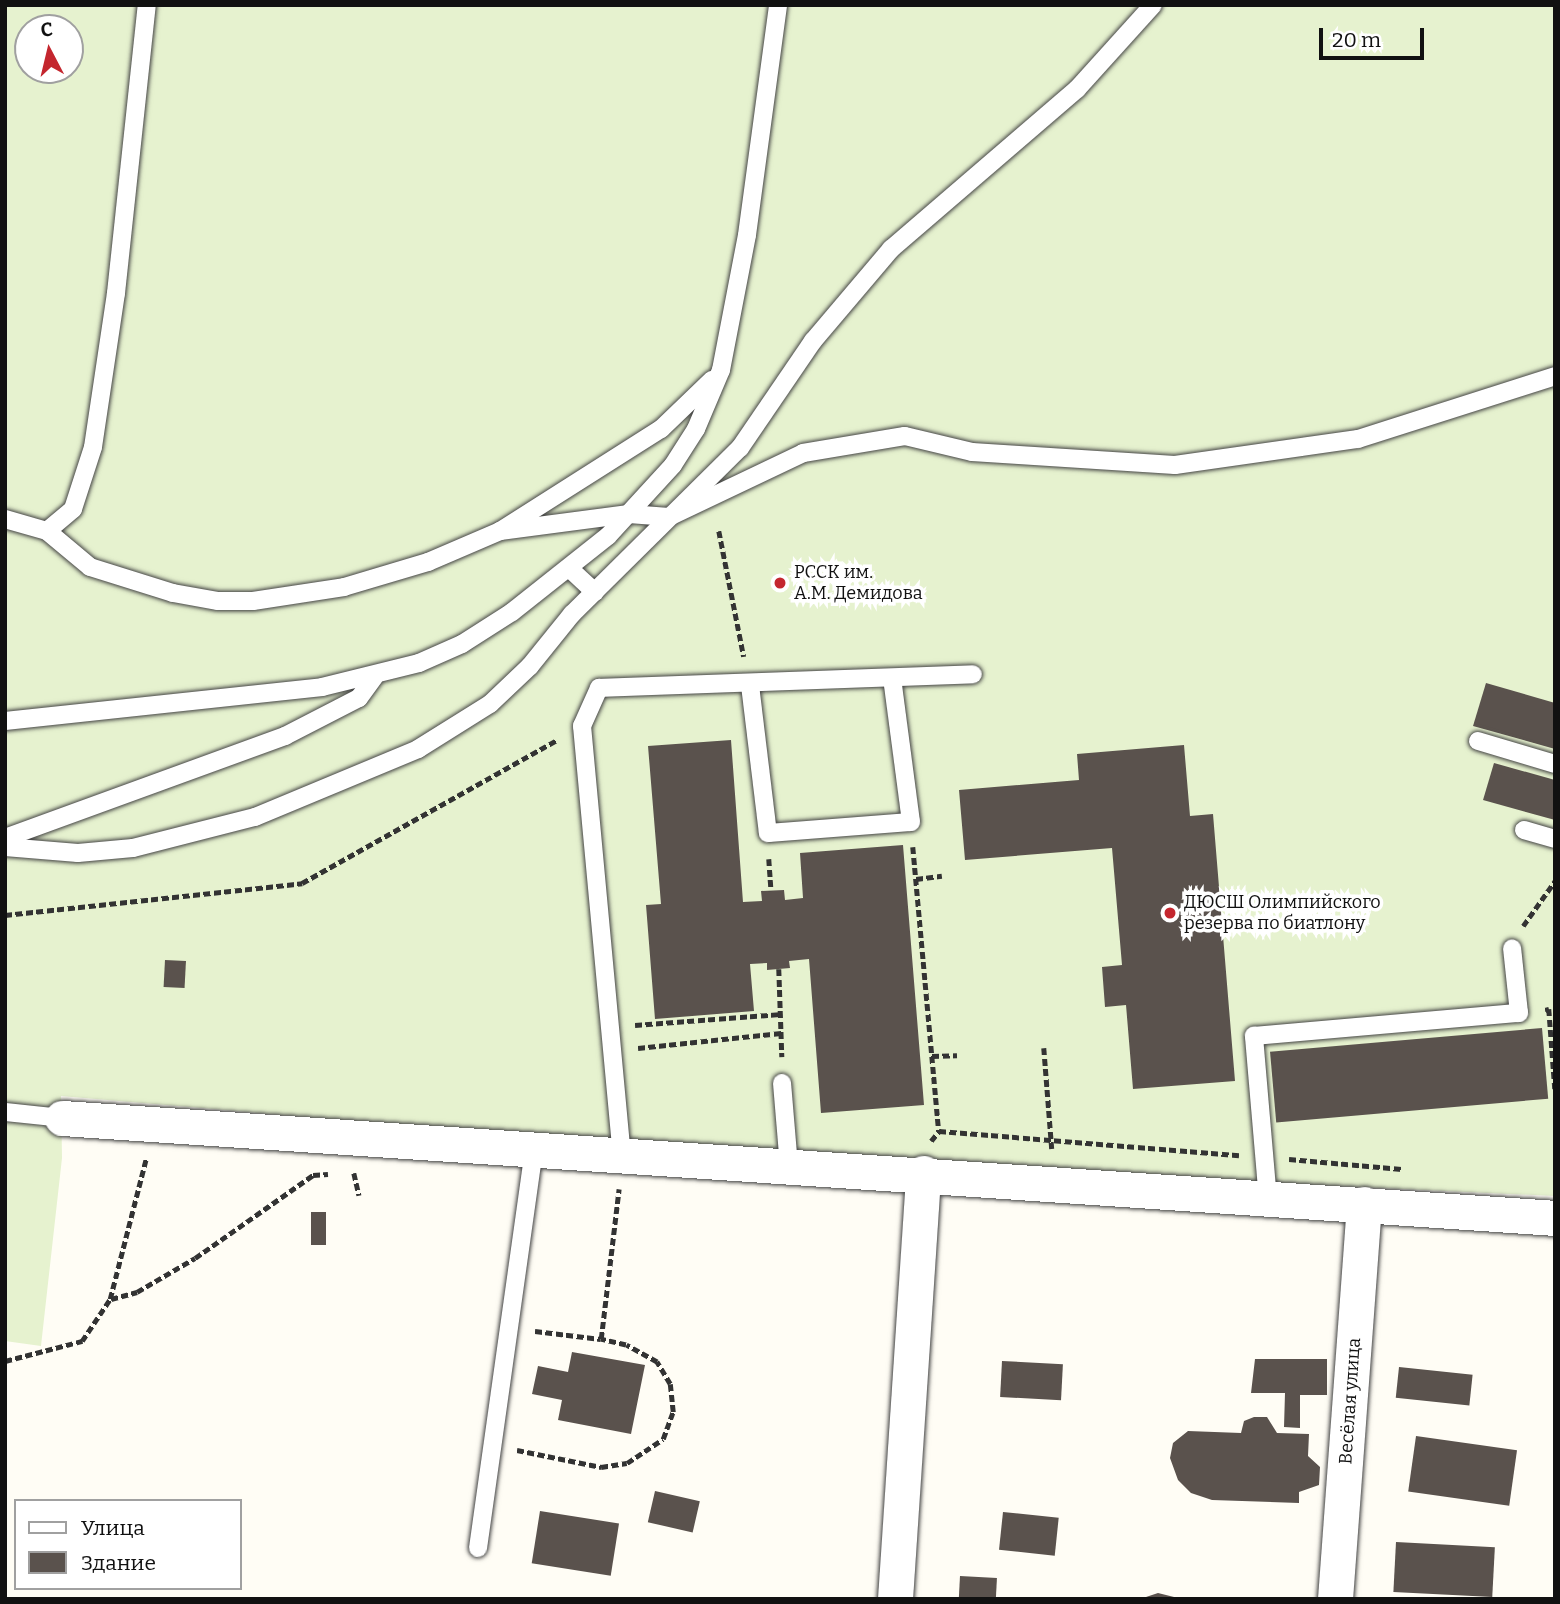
<!DOCTYPE html>
<html>
<head>
<meta charset="utf-8">
<style>
	body { margin:0 }
	#map { position:relative; width:1560px; height:1604px; overflow:hidden; background:#fffdf5; font-family:Bitter,serif }
	div>[style] { position:absolute }
	.pitch>* { inset:0; background:#e6f2cf }
	.building>* { inset:0; background:#5a524d; transform-origin:0 0 }
	.path>* { height:4.5px; margin-top:-2.25px; transform-origin:0; background:repeating-linear-gradient(90deg,#333 0 7px,transparent 0 10.5px) }
	.roads { filter:drop-shadow(0 0 2px #444) drop-shadow(0 0 2px #444) }
	.service>* { height:18px; margin:-9px; padding:0 9px; transform-origin:9px; border-radius:9px; background:#fff }
	.minor>* { height:35px; margin:-17.5px; padding:0 17.5px; transform-origin:17.5px; border-radius:17.5px; background:#fff }
	.dots>* { width:19px; height:19px; translate:-50% -50%; box-sizing:border-box; border:4px solid #fff; border-radius:50% }
	span { translate:-50% -50%; white-space:nowrap; text-align:center; line-height:1.15; -webkit-text-stroke:7px #fff; paint-order:stroke }
	.poi-label { font-size:18px; color:#111 }
	.left { translate:0 -50%; text-align:left }
	.street-label { font-size:18px; color:#111 }
	.frame { position:absolute; inset:0; border:7px solid #111; pointer-events:none }
	.legend { position:absolute; left:14px; top:1499px; width:228px; height:91px; box-sizing:border-box; background:#fff; border:2px solid #a0a0a0; margin:0; padding:9px 12px; list-style:none; font-size:21px; color:#111 }
	.legend li { display:flex; align-items:center; gap:14px; height:35px }
	.legend b { width:35px; border:2px solid #a0a0a0 }
	.north { position:absolute; left:14px; top:14px; width:70px; height:70px; box-sizing:border-box; background:#fff; border:2px solid #a0a0a0; border-radius:50%; rotate:353deg; font-size:19px; font-weight:700; line-height:28px; text-align:center; color:#111 }
	.north::after { content:''; display:block; margin:auto; width:24px; height:32px; background:#c4262e; clip-path:polygon(50% 0,100% 100%,50% 72%,0 100%) }
	.scale { position:absolute; left:1319px; top:28px; width:105px; height:32px; box-sizing:border-box; border:4px solid #111; border-top:0; padding-left:9px; font-size:21px; line-height:24px; white-space:nowrap; color:#111; -webkit-text-stroke:5px #fff; paint-order:stroke }
</style>
</head>
<body>
<div id="map">
	<div class="pitch">
		<div style="clip-path:polygon(evenodd,5px 5px,1555px 5px,1555px 1196px,849px 1164px,61px 1096px,62px 1158px,41px 1346px,5px 1341px,5px 5px,28px 28px,70px 28px,70px 70px,28px 70px,28px 28px)"></div>
	</div>
	<div class="building">
		<div style="clip-path:polygon(1486px 683px,1555px 703px,1555px 749px,1473px 726px)"></div>
		<div style="clip-path:polygon(731px 740px,743px 902px,762px 901px,761px 891px,784px 890px,785px 900px,803px 898px,800px 853px,903px 845px,924px 1105px,821px 1113px,809px 959px,789px 961px,790px 968px,767px 970px,767px 963px,750px 964px,754px 1011px,655px 1019px,646px 905px,661px 904px,648px 746px)"></div>
		<div style="clip-path:polygon(1184px 745px,1190px 816px,1213px 814px,1235px 1081px,1133px 1089px,1126px 1005px,1105px 1007px,1102px 967px,1122px 965px,1112px 848px,965px 860px,959px 790px,1079px 780px,1077px 754px)"></div>
		<div style="clip-path:polygon(1494px 763px,1555px 780px,1555px 820px,1483px 800px)"></div>
		<div style="left:165px;top:960px;width:21px;height:27px;rotate:3deg"></div>
		<div style="left:1542px;top:1028px;width:71px;height:273px;rotate:85deg"></div>
		<div style="left:311px;top:1212px;width:15px;height:33px"></div>
		<div style="clip-path:polygon(572px 1352px,645px 1365px,631px 1434px,558px 1420px,562px 1400px,532px 1394px,538px 1366px,568px 1372px)"></div>
		<div style="clip-path:polygon(1255px 1359px,1327px 1359px,1327px 1395px,1300px 1395px,1300px 1428px,1284px 1427px,1285px 1393px,1251px 1393px)"></div>
		<div style="left:1002px;top:1361px;width:61px;height:36px;rotate:3deg"></div>
		<div style="left:1399px;top:1367px;width:74px;height:31px;rotate:6deg"></div>
		<div style="clip-path:polygon(1254px 1417px,1267px 1417px,1277px 1433px,1309px 1434px,1308px 1456px,1320px 1467px,1319px 1485px,1299px 1492px,1299px 1503px,1212px 1500px,1191px 1493px,1178px 1480px,1170px 1458px,1173px 1443px,1188px 1431px,1241px 1433px,1244px 1421px)"></div>
		<div style="left:1416px;top:1436px;width:102px;height:56px;rotate:8deg"></div>
		<div style="left:655px;top:1491px;width:46px;height:32px;rotate:13deg"></div>
		<div style="left:540px;top:1511px;width:80px;height:53px;rotate:9deg"></div>
		<div style="left:1003px;top:1512px;width:56px;height:38px;rotate:6deg"></div>
		<div style="left:1396px;top:1542px;width:99px;height:50px;rotate:3deg"></div>
		<div style="left:960px;top:1576px;width:37px;height:23px;rotate:3deg"></div>
		<div style="clip-path:polygon(1158px 1593px,1178px 1598px,1178px 1599px,1140px 1599px)"></div>
	</div>
	<div class="path">
		<div style="left:719px;top:531px;width:128px;rotate:78.8deg"></div>
		<div style="left:913px;top:847px;width:285px;rotate:84.8deg"></div>
		<div style="left:769px;top:859px;width:32px;rotate:86deg"></div>
		<div style="left:916px;top:879px;width:26px;rotate:-7deg"></div>
		<div style="left:5px;top:915px;width:299px;rotate:-6.1deg"></div>
		<div style="left:302px;top:883px;width:292px;rotate:-29.3deg"></div>
		<div style="left:1523px;top:926px;width:55px;rotate:-54.6deg"></div>
		<div style="left:779px;top:969px;width:88px;rotate:88deg"></div>
		<div style="left:1545px;top:1010px;width:4px;rotate:-14deg"></div>
		<div style="left:1549px;top:1009px;width:80px;rotate:85.7deg"></div>
		<div style="left:635px;top:1025px;width:145px;rotate:-4.3deg"></div>
		<div style="left:638px;top:1048px;width:144px;rotate:-6deg"></div>
		<div style="left:1044px;top:1048px;width:101px;rotate:85.5deg"></div>
		<div style="left:932px;top:1056px;width:25px;rotate:-2deg"></div>
		<div style="left:931px;top:1141px;width:13px;rotate:-51deg"></div>
		<div style="left:939px;top:1131px;width:301px;rotate:4.6deg"></div>
		<div style="left:1289px;top:1159px;width:113px;rotate:5.1deg"></div>
		<div style="left:354px;top:1173px;width:23px;rotate:77deg"></div>
		<div style="left:111px;top:1299px;width:27px;rotate:-15deg"></div>
		<div style="left:137px;top:1292px;width:67px;rotate:-30.4deg"></div>
		<div style="left:195px;top:1258px;width:144px;rotate:-35.1deg"></div>
		<div style="left:313px;top:1175px;width:15px;rotate:-4deg"></div>
		<div style="left:535px;top:1331px;width:66px;rotate:6.9deg"></div>
		<div style="left:5px;top:1361px;width:80px;rotate:-14.6deg"></div>
		<div style="left:82px;top:1341px;width:50px;rotate:-56.3deg"></div>
		<div style="left:110px;top:1299px;width:145px;rotate:-75.6deg"></div>
		<div style="left:517px;top:1450px;width:86px;rotate:11.4deg"></div>
		<div style="left:601px;top:1467px;width:26px;rotate:-9deg"></div>
		<div style="left:627px;top:1463px;width:43px;rotate:-33.7deg"></div>
		<div style="left:663px;top:1439px;width:29px;rotate:-70deg"></div>
		<div style="left:673px;top:1412px;width:28px;rotate:-96deg"></div>
		<div style="left:670px;top:1384px;width:26px;rotate:-121deg"></div>
		<div style="left:657px;top:1362px;width:35px;rotate:-151deg"></div>
		<div style="left:626px;top:1345px;width:26px;rotate:-167deg"></div>
		<div style="left:601px;top:1339px;width:151px;rotate:-83.2deg"></div>
	</div>
	<div class="roads">
		<div class="service">
			<div style="left:5px;top:519px;width:44px;rotate:15.9deg"></div>
			<div style="left:47px;top:531px;width:56px;rotate:39.9deg"></div>
			<div style="left:90px;top:567px;width:87px;rotate:17.4deg"></div>
			<div style="left:173px;top:593px;width:46px;rotate:10.1deg"></div>
			<div style="left:218px;top:601px;width:35px"></div>
			<div style="left:253px;top:601px;width:92px;rotate:-8.7deg"></div>
			<div style="left:344px;top:587px;width:88px;rotate:-16.6deg"></div>
			<div style="left:428px;top:562px;width:78px;rotate:-23.3deg"></div>
			<div style="left:500px;top:531px;width:191px;rotate:-32.4deg"></div>
			<div style="left:661px;top:429px;width:71px;rotate:-43.9deg"></div>
			<div style="left:47px;top:531px;width:34px;rotate:-40deg"></div>
			<div style="left:73px;top:509px;width:65px;rotate:-72.1deg"></div>
			<div style="left:93px;top:447px;width:156px;rotate:-81.5deg"></div>
			<div style="left:116px;top:293px;width:290px;rotate:-83.9deg"></div>
			<div style="left:500px;top:531px;width:130px;rotate:-7.5deg"></div>
			<div style="left:629px;top:514px;width:40px;rotate:4.3deg"></div>
			<div style="left:669px;top:517px;width:148px;rotate:-25.5deg"></div>
			<div style="left:803px;top:453px;width:103px;rotate:-9.5deg"></div>
			<div style="left:905px;top:436px;width:69px;rotate:13.4deg"></div>
			<div style="left:972px;top:452px;width:203px;rotate:3.7deg"></div>
			<div style="left:1175px;top:465px;width:185px;rotate:-8.1deg"></div>
			<div style="left:1358px;top:439px;width:207px;rotate:-17.7deg"></div>
			<div style="left:570px;top:569px;width:34px;rotate:43deg"></div>
			<div style="left:750px;top:685px;width:149px;rotate:83.1deg"></div>
			<div style="left:768px;top:833px;width:143px;rotate:-4.4deg"></div>
			<div style="left:911px;top:822px;width:145px;rotate:-97.5deg"></div>
			<div style="left:5px;top:721px;width:319px;rotate:-6.1deg"></div>
			<div style="left:322px;top:687px;width:100px;rotate:-13.9deg"></div>
			<div style="left:419px;top:663px;width:47px;rotate:-23.8deg"></div>
			<div style="left:462px;top:644px;width:59px;rotate:-32.6deg"></div>
			<div style="left:512px;top:612px;width:122px;rotate:-38.4deg"></div>
			<div style="left:608px;top:536px;width:96px;rotate:-47.5deg"></div>
			<div style="left:673px;top:465px;width:43px;rotate:-57.4deg"></div>
			<div style="left:696px;top:429px;width:64px;rotate:-67deg"></div>
			<div style="left:721px;top:370px;width:137px;rotate:-79.1deg"></div>
			<div style="left:747px;top:235px;width:232px;rotate:-82.3deg"></div>
			<div style="left:1478px;top:741px;width:80px;rotate:16.6deg"></div>
			<div style="left:1524px;top:830px;width:32px;rotate:16deg"></div>
			<div style="left:5px;top:838px;width:298px;rotate:-20deg"></div>
			<div style="left:285px;top:736px;width:83px;rotate:-27.2deg"></div>
			<div style="left:359px;top:698px;width:26px;rotate:-54deg"></div>
			<div style="left:5px;top:847px;width:73px;rotate:4.7deg"></div>
			<div style="left:78px;top:853px;width:55px;rotate:-5.2deg"></div>
			<div style="left:133px;top:848px;width:126px;rotate:-14.3deg"></div>
			<div style="left:255px;top:817px;width:177px;rotate:-22.6deg"></div>
			<div style="left:418px;top:749px;width:85px;rotate:-32deg"></div>
			<div style="left:490px;top:704px;width:55px;rotate:-43.5deg"></div>
			<div style="left:530px;top:666px;width:67px;rotate:-51.1deg"></div>
			<div style="left:572px;top:614px;width:236px;rotate:-44.7deg"></div>
			<div style="left:740px;top:448px;width:130px;rotate:-55.7deg"></div>
			<div style="left:813px;top:341px;width:121px;rotate:-49.7deg"></div>
			<div style="left:891px;top:249px;width:245px;rotate:-40.7deg"></div>
			<div style="left:1077px;top:89px;width:113px;rotate:-47.9deg"></div>
			<div style="left:782px;top:1083px;width:84px;rotate:85.2deg"></div>
			<div style="left:5px;top:1112px;width:57px;rotate:6deg"></div>
			<div style="left:622px;top:1157px;width:433px;rotate:-95.3deg"></div>
			<div style="left:582px;top:726px;width:42px;rotate:-65.9deg"></div>
			<div style="left:599px;top:688px;width:374px;rotate:-2.1deg"></div>
			<div style="left:1268px;top:1200px;width:165px;rotate:-94.9deg"></div>
			<div style="left:1254px;top:1036px;width:266px;rotate:-5deg"></div>
			<div style="left:1519px;top:1013px;width:65px;rotate:-96.1deg"></div>
			<div style="left:478px;top:1548px;width:402px;rotate:-82deg"></div>
		</div>
		<div class="minor">
			<div style="left:62px;top:1118px;width:1496px;rotate:3.83deg"></div>
			<div style="left:895px;top:1599px;width:427px;rotate:-86.2deg"></div>
			<div style="left:1335px;top:1599px;width:396px;rotate:-85.8deg"></div>
		</div>
	</div>
	<div class="dots">
		<div style="left:780px;top:583px;background:#c4262e"></div>
		<div style="left:1170px;top:913px;background:#c4262e"></div>
	</div>
	<div class="poi-label">
		<span class="left" style="left:794px;top:583px">РССК им.<br>А.М. Демидова</span>
		<span class="left" style="left:1184px;top:913px">ДЮСШ Олимпийского<br>резерва по биатлону</span>
	</div>
	<div class="street-label">
		<span style="left:1350px;top:1401px;rotate:-86deg">Весёлая улица</span>
	</div>
	<div class="frame"></div>
	<ul class="legend">
	<li><b style="height:9px;background:#fff"></b>Улица</li>
	<li><b style="height:19px;background:#5a524d"></b>Здание</li>
	</ul>
	<div class="north">С</div>
	<div class="scale">20 m</div>
</div>
</body>
</html>
